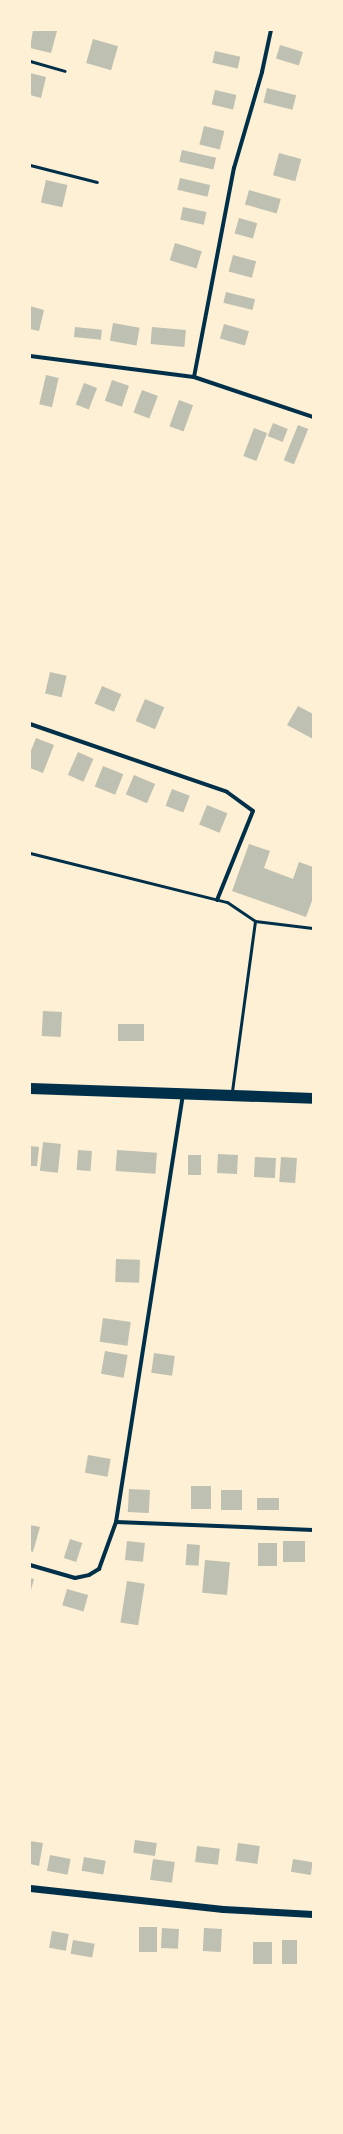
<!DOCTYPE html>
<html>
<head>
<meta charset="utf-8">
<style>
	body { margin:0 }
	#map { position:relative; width:343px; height:2134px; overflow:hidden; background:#fdf0d5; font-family:"Exo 2",sans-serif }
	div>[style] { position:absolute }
	.building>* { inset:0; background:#bec0b2; transform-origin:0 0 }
	.service>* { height:3px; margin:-1.5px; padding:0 1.5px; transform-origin:1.5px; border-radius:1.5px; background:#003049 }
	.minor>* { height:4px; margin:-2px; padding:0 2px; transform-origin:2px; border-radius:2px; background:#003049 }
	.tertiary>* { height:7px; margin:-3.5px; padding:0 3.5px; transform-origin:3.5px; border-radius:3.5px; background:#003049 }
	.trunk>* { height:11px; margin:-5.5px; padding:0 5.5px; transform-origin:5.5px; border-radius:5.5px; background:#003049 }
	span { translate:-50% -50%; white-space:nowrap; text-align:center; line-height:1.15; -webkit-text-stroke:4px #fdf0d5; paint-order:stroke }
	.frame { position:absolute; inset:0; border:31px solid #fdf0d5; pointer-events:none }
</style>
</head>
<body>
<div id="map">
	<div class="building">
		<div style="clip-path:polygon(33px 30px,57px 31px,51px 53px,30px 48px)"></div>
		<div style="left:93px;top:39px;width:26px;height:25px;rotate:16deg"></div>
		<div style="left:280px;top:45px;width:24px;height:14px;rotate:17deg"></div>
		<div style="left:215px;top:51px;width:26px;height:12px;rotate:13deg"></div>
		<div style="clip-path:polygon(30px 73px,46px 77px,41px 98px,30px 95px)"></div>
		<div style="left:267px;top:88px;width:30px;height:15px;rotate:14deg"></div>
		<div style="left:215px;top:90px;width:22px;height:15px;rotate:13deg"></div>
		<div style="left:204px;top:126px;width:21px;height:19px;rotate:14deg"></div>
		<div style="left:182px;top:150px;width:35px;height:12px;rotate:13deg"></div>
		<div style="left:279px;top:153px;width:23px;height:23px;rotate:15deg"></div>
		<div style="left:180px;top:178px;width:31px;height:12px;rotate:13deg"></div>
		<div style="left:46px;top:180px;width:22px;height:23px;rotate:13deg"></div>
		<div style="left:249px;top:190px;width:33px;height:15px;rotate:16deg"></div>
		<div style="left:183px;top:207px;width:24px;height:13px;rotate:12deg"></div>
		<div style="left:239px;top:218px;width:19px;height:16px;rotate:16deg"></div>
		<div style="left:175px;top:243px;width:28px;height:18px;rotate:17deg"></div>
		<div style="left:233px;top:255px;width:24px;height:17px;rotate:15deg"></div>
		<div style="left:226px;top:292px;width:30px;height:11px;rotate:14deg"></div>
		<div style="clip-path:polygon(30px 306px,44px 310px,39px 331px,30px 329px)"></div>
		<div style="left:113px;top:323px;width:27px;height:18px;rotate:10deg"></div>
		<div style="left:224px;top:324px;width:26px;height:15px;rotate:16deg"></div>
		<div style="left:75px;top:327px;width:27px;height:10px;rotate:6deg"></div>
		<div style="left:152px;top:327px;width:34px;height:17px;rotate:5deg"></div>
		<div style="left:46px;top:375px;width:13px;height:30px;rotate:13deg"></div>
		<div style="left:112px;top:380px;width:18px;height:22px;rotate:19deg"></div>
		<div style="left:84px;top:383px;width:14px;height:23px;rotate:21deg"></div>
		<div style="left:142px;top:390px;width:17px;height:24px;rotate:21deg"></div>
		<div style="left:179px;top:400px;width:15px;height:28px;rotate:20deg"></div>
		<div style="left:273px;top:423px;width:16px;height:14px;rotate:22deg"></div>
		<div style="left:298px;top:425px;width:11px;height:38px;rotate:22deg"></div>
		<div style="left:254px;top:428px;width:14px;height:30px;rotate:21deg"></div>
		<div style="left:50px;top:672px;width:17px;height:22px;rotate:13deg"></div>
		<div style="left:102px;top:686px;width:21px;height:19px;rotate:23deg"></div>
		<div style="left:145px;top:699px;width:21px;height:24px;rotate:23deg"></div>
		<div style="clip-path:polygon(298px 706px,313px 714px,313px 739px,287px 725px)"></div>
		<div style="clip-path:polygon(36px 738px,54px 745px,43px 773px,30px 768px,30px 753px)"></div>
		<div style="left:78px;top:752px;width:17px;height:25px;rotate:24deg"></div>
		<div style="left:103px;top:766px;width:22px;height:22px;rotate:22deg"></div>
		<div style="left:134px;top:775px;width:23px;height:21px;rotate:23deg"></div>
		<div style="left:172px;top:789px;width:19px;height:18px;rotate:21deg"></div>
		<div style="left:207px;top:805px;width:22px;height:21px;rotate:22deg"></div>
		<div style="clip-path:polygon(249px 844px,270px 851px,264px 868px,293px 879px,299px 862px,313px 867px,313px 898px,306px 917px,232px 891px)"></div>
		<div style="left:43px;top:1011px;width:19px;height:25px;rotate:3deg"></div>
		<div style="left:118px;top:1024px;width:26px;height:17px"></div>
		<div style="left:43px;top:1142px;width:18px;height:29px;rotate:6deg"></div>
		<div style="clip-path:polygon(30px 1146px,39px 1147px,37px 1166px,30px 1166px)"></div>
		<div style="left:78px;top:1150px;width:14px;height:20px;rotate:4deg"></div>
		<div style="left:117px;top:1150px;width:40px;height:21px;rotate:4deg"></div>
		<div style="left:218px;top:1154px;width:20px;height:19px;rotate:3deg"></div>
		<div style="left:188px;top:1155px;width:13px;height:20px"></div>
		<div style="left:255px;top:1157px;width:21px;height:20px;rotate:3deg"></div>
		<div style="left:281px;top:1157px;width:16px;height:25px;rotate:4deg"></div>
		<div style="left:116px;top:1259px;width:24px;height:23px;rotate:2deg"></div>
		<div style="left:103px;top:1318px;width:28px;height:24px;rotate:8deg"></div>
		<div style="left:105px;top:1351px;width:23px;height:23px;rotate:10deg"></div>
		<div style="left:154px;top:1353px;width:21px;height:20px;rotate:8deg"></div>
		<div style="left:88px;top:1455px;width:23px;height:18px;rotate:10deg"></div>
		<div style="left:191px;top:1486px;width:20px;height:23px"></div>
		<div style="left:129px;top:1489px;width:21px;height:23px;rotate:3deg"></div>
		<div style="left:221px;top:1490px;width:21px;height:20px"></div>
		<div style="left:257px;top:1498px;width:22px;height:12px"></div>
		<div style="clip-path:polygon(30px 1525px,40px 1527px,33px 1552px,30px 1551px)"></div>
		<div style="left:70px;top:1539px;width:13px;height:20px;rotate:18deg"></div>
		<div style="left:127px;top:1541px;width:18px;height:19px;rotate:6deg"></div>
		<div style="left:283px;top:1541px;width:22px;height:21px"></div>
		<div style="left:258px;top:1543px;width:19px;height:23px"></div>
		<div style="left:187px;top:1544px;width:13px;height:21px;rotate:4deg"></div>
		<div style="left:205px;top:1560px;width:25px;height:33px;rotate:5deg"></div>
		<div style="clip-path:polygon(30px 1578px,34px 1579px,30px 1594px)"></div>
		<div style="left:127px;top:1581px;width:18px;height:42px;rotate:9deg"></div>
		<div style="left:67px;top:1589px;width:22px;height:17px;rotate:16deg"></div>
		<div style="left:135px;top:1840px;width:22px;height:13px;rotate:8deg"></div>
		<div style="clip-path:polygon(30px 1841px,43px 1843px,39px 1866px,30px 1864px)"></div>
		<div style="left:238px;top:1843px;width:22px;height:18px;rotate:8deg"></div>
		<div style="left:197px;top:1846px;width:23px;height:16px;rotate:7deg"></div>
		<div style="left:50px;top:1855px;width:21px;height:16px;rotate:11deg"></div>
		<div style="left:84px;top:1857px;width:22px;height:14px;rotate:10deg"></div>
		<div style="left:153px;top:1859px;width:22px;height:21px;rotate:8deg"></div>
		<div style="left:293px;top:1859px;width:20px;height:13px;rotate:9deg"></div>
		<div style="left:139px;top:1927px;width:18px;height:25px"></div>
		<div style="left:162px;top:1928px;width:17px;height:20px;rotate:3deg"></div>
		<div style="left:204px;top:1928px;width:18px;height:23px;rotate:3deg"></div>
		<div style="left:52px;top:1931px;width:17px;height:17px;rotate:10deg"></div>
		<div style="left:73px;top:1940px;width:22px;height:14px;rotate:10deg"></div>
		<div style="left:282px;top:1940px;width:15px;height:24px"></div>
		<div style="left:253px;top:1942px;width:19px;height:22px"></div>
	</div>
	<div class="service">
		<div style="left:30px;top:61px;width:36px;rotate:16deg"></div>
		<div style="left:30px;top:165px;width:69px;rotate:14.2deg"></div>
		<div style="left:30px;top:853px;width:203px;rotate:14deg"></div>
		<div style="left:227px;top:902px;width:34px;rotate:34deg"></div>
		<div style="left:255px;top:921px;width:173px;rotate:97.7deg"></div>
		<div style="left:255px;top:921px;width:58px;rotate:6.9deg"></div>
	</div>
	<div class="minor">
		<div style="left:30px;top:356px;width:165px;rotate:7.3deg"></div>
		<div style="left:194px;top:377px;width:126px;rotate:18.6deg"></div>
		<div style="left:194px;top:377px;width:213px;rotate:-79.2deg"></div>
		<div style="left:234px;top:168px;width:100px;rotate:-73.7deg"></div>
		<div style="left:262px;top:72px;width:43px;rotate:-77.9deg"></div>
		<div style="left:30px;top:724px;width:208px;rotate:19deg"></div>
		<div style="left:227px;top:792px;width:32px;rotate:36deg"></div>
		<div style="left:253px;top:811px;width:96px;rotate:112deg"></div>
		<div style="left:116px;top:1522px;width:197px;rotate:2.3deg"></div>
		<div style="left:30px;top:1565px;width:47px;rotate:16.1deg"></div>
		<div style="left:75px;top:1578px;width:14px;rotate:-12deg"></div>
		<div style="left:89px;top:1575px;width:12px;rotate:-31deg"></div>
		<div style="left:99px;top:1569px;width:50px;rotate:-70.1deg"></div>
		<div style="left:116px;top:1522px;width:432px;rotate:-81.1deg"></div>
	</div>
	<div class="tertiary">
		<div style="left:30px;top:1888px;width:194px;rotate:6.2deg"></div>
		<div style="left:223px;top:1909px;width:90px;rotate:3.2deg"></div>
	</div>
	<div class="trunk">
		<div style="left:30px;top:1088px;width:283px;rotate:2deg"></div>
	</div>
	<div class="frame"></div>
</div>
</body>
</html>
